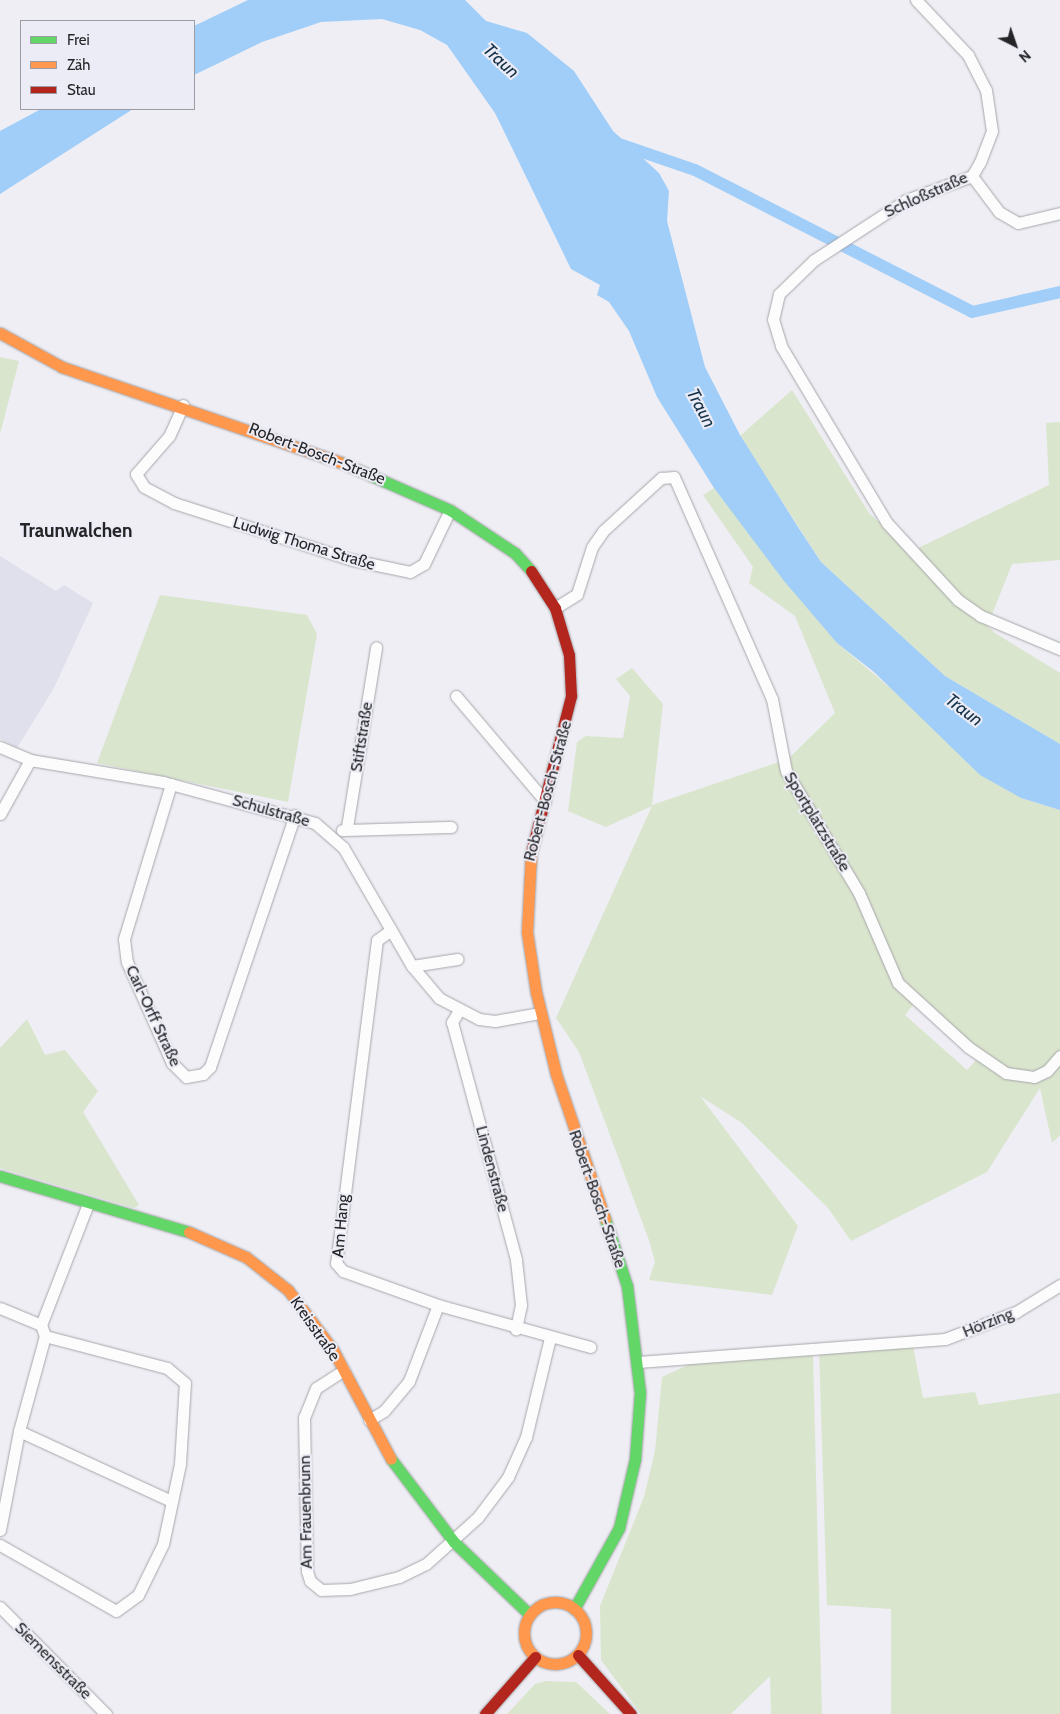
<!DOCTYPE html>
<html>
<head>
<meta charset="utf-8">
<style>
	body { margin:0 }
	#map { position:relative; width:1060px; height:1714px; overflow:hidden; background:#eeeef4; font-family:Cabin,sans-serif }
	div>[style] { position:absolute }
	.built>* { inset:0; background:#e0e0ed }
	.green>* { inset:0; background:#dae5cd }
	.water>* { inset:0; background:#a0cef8 }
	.canal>* { height:12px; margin:-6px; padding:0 6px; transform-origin:6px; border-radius:6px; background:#a0cef8 }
	.roads { filter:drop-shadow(0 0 1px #a6a6ab) drop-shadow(0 0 1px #a6a6ab) }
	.street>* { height:11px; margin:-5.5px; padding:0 5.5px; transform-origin:5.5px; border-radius:5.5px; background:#fcfcfd }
	.fast>* { height:11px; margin:-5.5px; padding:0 5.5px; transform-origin:5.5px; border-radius:5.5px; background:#63d668 }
	.slow>* { height:11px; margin:-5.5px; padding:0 5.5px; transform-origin:5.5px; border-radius:5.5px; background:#ff974d }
	.slow>.ring { margin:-5.5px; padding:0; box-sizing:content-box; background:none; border:11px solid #ff974d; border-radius:50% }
	.jam>* { height:11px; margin:-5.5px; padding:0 5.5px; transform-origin:5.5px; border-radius:5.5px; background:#b3261e }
	span { translate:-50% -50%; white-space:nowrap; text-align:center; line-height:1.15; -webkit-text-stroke:4px #ececf6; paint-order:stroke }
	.street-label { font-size:16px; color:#252528 }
	.water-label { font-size:18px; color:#153249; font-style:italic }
	.quarter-label { font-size:19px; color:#252528; font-weight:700 }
	.legend { position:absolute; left:20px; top:20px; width:175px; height:90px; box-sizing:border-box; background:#ececf6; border:1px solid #9c9ca4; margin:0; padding:6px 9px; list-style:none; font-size:15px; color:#252528 }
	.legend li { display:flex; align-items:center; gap:10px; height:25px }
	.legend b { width:25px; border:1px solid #9c9ca4 }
	.north { position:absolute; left:990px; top:20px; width:50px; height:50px; -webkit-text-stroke:4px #ececf6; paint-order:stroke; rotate:139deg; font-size:14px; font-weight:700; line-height:20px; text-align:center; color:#252528 }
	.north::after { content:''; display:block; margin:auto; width:18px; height:22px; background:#252528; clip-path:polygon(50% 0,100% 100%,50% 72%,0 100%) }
</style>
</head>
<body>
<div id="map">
	<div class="built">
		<div style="clip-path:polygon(0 556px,56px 591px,64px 585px,93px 603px,54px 688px,17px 748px,0 739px)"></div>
	</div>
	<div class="green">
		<div style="clip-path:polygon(0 357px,19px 361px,0 434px)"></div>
		<div style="clip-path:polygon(792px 390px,869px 513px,995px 633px,1060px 673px,1060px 744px,945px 676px,821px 562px,740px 436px)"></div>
		<div style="clip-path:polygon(1060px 422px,1060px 560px,1012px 564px,991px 617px,955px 593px,916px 549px,1049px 485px,1046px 423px)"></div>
		<div style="clip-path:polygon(evenodd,714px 488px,837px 643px,1021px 798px,1060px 810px,1060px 1135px,1052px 1143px,1040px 1088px,987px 1172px,851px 1241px,828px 1208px,742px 1123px,700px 1096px,798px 1226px,772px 1295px,649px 1280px,655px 1262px,650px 1243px,579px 1052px,556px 1018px,652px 806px,606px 827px,568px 811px,577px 742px,586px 736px,623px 738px,630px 696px,616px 679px,632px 668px,663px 704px,652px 805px,788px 759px,835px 713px,795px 616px,749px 583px,753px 567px,703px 495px,714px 488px,913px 1005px,976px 1060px,967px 1070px,905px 1015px,913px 1005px)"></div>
		<div style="clip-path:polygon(160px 595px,307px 615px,317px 634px,288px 802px,97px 763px)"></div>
		<div style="clip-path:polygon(27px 1019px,45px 1055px,65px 1050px,98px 1091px,83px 1112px,139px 1205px,134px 1208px,0 1168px,0 1048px)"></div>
		<div style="clip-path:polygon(913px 1346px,923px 1398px,975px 1392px,979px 1405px,1060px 1393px,1060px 1714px,891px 1714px,891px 1609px,827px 1605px,819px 1349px)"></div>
		<div style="clip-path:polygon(813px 1354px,822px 1714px,771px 1714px,770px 1676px,731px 1714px,641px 1714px,601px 1660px,600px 1606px,644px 1497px,655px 1451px,662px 1377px,688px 1365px,691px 1358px)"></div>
		<div style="clip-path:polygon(546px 1681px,576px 1682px,610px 1714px,507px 1714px,535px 1684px)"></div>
	</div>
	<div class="water">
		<div style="clip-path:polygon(248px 0,465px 0,486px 21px,527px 33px,574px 71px,613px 131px,659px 173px,669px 191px,667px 221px,705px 367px,740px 435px,798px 527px,821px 562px,945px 676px,1060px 744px,1060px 810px,1021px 798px,980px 775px,874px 672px,837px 643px,784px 581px,714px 488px,657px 397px,629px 331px,609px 302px,597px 295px,600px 285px,571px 269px,495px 113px,447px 45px,420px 30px,382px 19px,321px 22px,262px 42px,194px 75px,194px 26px)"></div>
		<div style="clip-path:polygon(41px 109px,133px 109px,0 194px,0 131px)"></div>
	</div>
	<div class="canal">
		<div style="left:616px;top:143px;width:83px;rotate:18.9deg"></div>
		<div style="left:695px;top:170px;width:311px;rotate:27.1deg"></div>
		<div style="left:972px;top:312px;width:90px;rotate:-12.8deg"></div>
	</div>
	<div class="roads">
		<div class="street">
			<div style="left:916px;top:0;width:76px;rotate:46.6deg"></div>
			<div style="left:968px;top:55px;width:39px;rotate:63deg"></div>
			<div style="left:986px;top:90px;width:41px;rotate:81.7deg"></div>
			<div style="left:992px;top:131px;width:33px;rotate:111deg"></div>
			<div style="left:980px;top:162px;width:16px;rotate:120deg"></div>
			<div style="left:972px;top:176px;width:70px;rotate:160deg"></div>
			<div style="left:906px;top:200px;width:110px;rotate:146.9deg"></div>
			<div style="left:814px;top:260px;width:49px;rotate:135.8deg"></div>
			<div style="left:779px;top:294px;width:26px;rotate:103deg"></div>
			<div style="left:773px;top:319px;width:28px;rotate:73deg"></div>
			<div style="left:781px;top:346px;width:206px;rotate:59.1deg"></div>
			<div style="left:887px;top:523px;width:105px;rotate:47.3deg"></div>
			<div style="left:958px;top:600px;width:28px;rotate:35deg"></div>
			<div style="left:981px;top:616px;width:86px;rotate:22.7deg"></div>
			<div style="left:972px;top:176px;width:45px;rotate:53.1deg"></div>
			<div style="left:999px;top:212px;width:22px;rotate:30deg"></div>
			<div style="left:1018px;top:223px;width:43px;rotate:-13.4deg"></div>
			<div style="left:183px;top:405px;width:34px;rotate:114deg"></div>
			<div style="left:169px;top:436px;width:50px;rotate:131deg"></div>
			<div style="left:136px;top:474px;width:15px;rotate:58deg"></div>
			<div style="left:144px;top:487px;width:34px;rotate:28deg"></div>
			<div style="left:174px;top:503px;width:188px;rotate:17.7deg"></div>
			<div style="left:353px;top:560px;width:58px;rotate:11.9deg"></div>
			<div style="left:410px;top:572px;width:16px;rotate:-30deg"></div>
			<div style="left:424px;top:564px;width:60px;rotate:-64.3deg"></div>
			<div style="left:555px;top:608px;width:26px;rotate:-32deg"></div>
			<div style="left:577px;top:594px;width:49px;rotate:-72.3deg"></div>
			<div style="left:592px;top:547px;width:19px;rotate:-55deg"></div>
			<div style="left:603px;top:531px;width:79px;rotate:-42.4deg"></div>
			<div style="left:661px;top:478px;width:13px;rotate:-4deg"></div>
			<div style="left:674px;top:477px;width:243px;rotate:66.2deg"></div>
			<div style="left:772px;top:699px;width:73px;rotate:79deg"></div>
			<div style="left:786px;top:771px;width:142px;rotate:59.1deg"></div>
			<div style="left:859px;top:893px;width:98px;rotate:66.6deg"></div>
			<div style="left:898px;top:983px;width:95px;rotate:42.4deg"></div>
			<div style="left:968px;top:1047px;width:46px;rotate:34.4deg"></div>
			<div style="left:1006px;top:1073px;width:28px;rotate:8deg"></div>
			<div style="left:1034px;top:1077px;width:14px;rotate:-25deg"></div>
			<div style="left:1047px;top:1071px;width:20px;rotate:-49deg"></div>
			<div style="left:456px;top:696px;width:138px;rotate:49.7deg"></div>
			<div style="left:0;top:747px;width:33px;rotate:23deg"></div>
			<div style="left:30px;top:760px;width:135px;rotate:9.4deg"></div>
			<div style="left:163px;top:782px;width:157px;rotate:15.1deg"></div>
			<div style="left:315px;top:823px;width:37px;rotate:41deg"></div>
			<div style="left:343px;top:847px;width:138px;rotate:59.9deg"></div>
			<div style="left:412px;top:966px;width:42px;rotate:49.8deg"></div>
			<div style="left:439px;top:998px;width:45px;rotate:27.7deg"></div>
			<div style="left:479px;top:1019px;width:16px;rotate:7deg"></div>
			<div style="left:495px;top:1021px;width:46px;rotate:-10.1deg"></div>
			<div style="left:171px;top:784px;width:162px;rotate:106.9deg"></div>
			<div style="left:124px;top:939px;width:23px;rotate:83deg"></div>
			<div style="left:127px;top:962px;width:111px;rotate:66deg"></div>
			<div style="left:172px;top:1063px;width:20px;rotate:45deg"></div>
			<div style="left:186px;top:1077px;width:17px;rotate:-10deg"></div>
			<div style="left:203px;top:1074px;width:10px;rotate:-45deg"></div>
			<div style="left:210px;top:1067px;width:266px;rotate:-71.4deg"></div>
			<div style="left:0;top:814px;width:62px;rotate:-60.9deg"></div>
			<div style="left:347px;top:827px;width:182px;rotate:-80.8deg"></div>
			<div style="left:342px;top:830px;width:109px;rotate:-1.6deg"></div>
			<div style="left:391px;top:930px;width:17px;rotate:144deg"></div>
			<div style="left:377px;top:940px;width:326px;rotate:97.2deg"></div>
			<div style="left:336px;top:1263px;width:11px;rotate:49deg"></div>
			<div style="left:343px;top:1271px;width:101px;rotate:19.7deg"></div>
			<div style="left:438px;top:1305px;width:158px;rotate:15.4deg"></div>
			<div style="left:412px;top:966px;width:46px;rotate:-8.8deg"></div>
			<div style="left:458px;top:1012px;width:12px;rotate:121deg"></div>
			<div style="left:452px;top:1022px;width:246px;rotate:74.9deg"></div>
			<div style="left:516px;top:1260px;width:45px;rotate:83.7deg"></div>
			<div style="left:521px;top:1305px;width:25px;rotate:102deg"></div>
			<div style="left:0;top:1308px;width:44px;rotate:22.5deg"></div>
			<div style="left:638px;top:1362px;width:308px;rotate:-4.3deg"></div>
			<div style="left:945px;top:1339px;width:76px;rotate:-20.8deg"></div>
			<div style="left:1016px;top:1312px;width:52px;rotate:-31.5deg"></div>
			<div style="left:344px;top:1370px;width:33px;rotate:147deg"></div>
			<div style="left:316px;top:1388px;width:31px;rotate:112deg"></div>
			<div style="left:304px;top:1417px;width:154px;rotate:88.9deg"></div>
			<div style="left:307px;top:1571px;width:10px;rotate:73deg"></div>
			<div style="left:310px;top:1581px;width:14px;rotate:39deg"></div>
			<div style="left:321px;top:1590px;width:29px;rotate:-2deg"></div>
			<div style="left:350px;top:1589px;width:50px;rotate:-13.8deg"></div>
			<div style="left:399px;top:1577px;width:30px;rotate:-26deg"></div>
			<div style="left:426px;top:1564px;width:70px;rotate:-42.1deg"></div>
			<div style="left:478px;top:1517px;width:50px;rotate:-53.1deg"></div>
			<div style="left:508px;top:1477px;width:44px;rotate:-65.8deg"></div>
			<div style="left:526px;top:1437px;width:102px;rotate:-76.4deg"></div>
			<div style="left:369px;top:1420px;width:17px;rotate:-31deg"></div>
			<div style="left:384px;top:1411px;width:39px;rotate:-50deg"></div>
			<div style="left:409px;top:1381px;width:81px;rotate:-69.1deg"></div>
			<div style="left:19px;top:1431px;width:167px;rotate:24.7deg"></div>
			<div style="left:0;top:1530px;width:101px;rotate:-79.1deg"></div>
			<div style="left:19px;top:1431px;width:98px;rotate:-74.7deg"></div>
			<div style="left:45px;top:1336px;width:12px;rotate:-110deg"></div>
			<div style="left:41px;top:1325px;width:130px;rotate:-68.8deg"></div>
			<div style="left:0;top:1545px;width:133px;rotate:29.6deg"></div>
			<div style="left:116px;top:1611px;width:27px;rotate:-36deg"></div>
			<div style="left:138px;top:1595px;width:57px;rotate:-63.9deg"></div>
			<div style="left:163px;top:1544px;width:82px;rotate:-78deg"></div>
			<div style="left:180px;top:1464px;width:81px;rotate:-86.5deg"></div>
			<div style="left:185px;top:1383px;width:23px;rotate:-140deg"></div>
			<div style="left:167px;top:1368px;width:126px;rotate:-165.3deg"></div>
			<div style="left:0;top:1607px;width:151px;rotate:45.3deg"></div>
		</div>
		<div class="fast">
			<div style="left:340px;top:462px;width:120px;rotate:23.6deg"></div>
			<div style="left:450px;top:510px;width:78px;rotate:33.5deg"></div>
			<div style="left:515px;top:553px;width:24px;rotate:48deg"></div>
			<div style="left:0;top:1176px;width:197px;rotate:16.5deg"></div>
			<div style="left:391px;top:1459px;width:104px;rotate:52.8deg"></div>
			<div style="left:454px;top:1542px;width:105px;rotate:43.8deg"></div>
			<div style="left:574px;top:1609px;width:93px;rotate:-60.9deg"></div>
			<div style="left:619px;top:1528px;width:71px;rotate:-76.9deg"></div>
			<div style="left:635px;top:1459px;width:66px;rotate:-85.7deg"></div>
			<div style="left:640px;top:1393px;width:108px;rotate:-96.9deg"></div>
			<div style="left:627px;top:1286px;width:71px;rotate:-108.2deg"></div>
		</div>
		<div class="slow">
			<div style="left:0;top:333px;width:71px;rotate:28.7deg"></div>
			<div style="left:62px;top:367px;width:294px;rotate:18.9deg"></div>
			<div style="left:531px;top:853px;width:79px;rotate:92.9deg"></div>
			<div style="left:527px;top:932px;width:61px;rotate:81.5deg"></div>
			<div style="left:536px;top:992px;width:84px;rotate:76.3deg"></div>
			<div style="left:556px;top:1074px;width:153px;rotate:71.3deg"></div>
			<div style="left:189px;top:1232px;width:62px;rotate:23.7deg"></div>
			<div style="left:246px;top:1257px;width:53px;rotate:38.2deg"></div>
			<div style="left:288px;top:1290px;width:75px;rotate:53.1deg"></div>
			<div style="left:333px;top:1350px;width:123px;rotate:62deg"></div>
			<div class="ring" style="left:524px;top:1602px;width:51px;height:51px"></div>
		</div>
		<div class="jam">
			<div style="left:531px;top:571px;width:44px;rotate:57deg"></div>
			<div style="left:555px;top:608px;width:49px;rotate:73.4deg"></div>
			<div style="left:569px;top:655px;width:41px;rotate:87.2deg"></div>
			<div style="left:571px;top:696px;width:162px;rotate:104.3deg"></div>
			<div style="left:578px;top:1655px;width:79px;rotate:48.1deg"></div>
			<div style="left:485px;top:1714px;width:76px;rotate:-48.7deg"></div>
		</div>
	</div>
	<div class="street-label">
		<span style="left:926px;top:195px;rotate:-24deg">Schloßstraße</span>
		<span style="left:317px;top:454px;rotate:21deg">Robert-Bosch-Straße</span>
		<span style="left:304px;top:544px;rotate:17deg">Ludwig Thoma Straße</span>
		<span style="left:362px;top:737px;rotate:-81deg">Stiftstraße</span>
		<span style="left:548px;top:791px;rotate:-75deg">Robert-Bosch-Straße</span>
		<span style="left:271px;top:811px;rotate:16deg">Schulstraße</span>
		<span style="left:817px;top:822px;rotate:59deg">Sportplatzstraße</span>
		<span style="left:153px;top:1016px;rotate:65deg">Carl-Orff Straße</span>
		<span style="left:492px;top:1169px;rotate:75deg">Lindenstraße</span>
		<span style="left:597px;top:1199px;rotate:71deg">Robert-Bosch-Straße</span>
		<span style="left:341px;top:1226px;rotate:-85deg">Am Hang</span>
		<span style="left:988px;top:1323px;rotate:-22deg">Hörzing</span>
		<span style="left:315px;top:1329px;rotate:55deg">Kreisstraße</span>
		<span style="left:306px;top:1512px;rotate:-91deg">Am Frauenbrunn</span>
		<span style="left:53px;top:1661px;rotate:45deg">Siemensstraße</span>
	</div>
	<div class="water-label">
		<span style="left:501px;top:61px;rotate:43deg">Traun</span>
		<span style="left:701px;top:408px;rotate:62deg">Traun</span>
		<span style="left:964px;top:710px;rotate:37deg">Traun</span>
	</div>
	<div class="quarter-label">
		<span style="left:76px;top:531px">Traunwalchen</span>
	</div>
	<ul class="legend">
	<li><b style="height:6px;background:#63d668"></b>Frei</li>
	<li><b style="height:6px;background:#ff974d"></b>Zäh</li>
	<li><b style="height:6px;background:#b3261e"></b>Stau</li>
	</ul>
	<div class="north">N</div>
</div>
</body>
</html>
